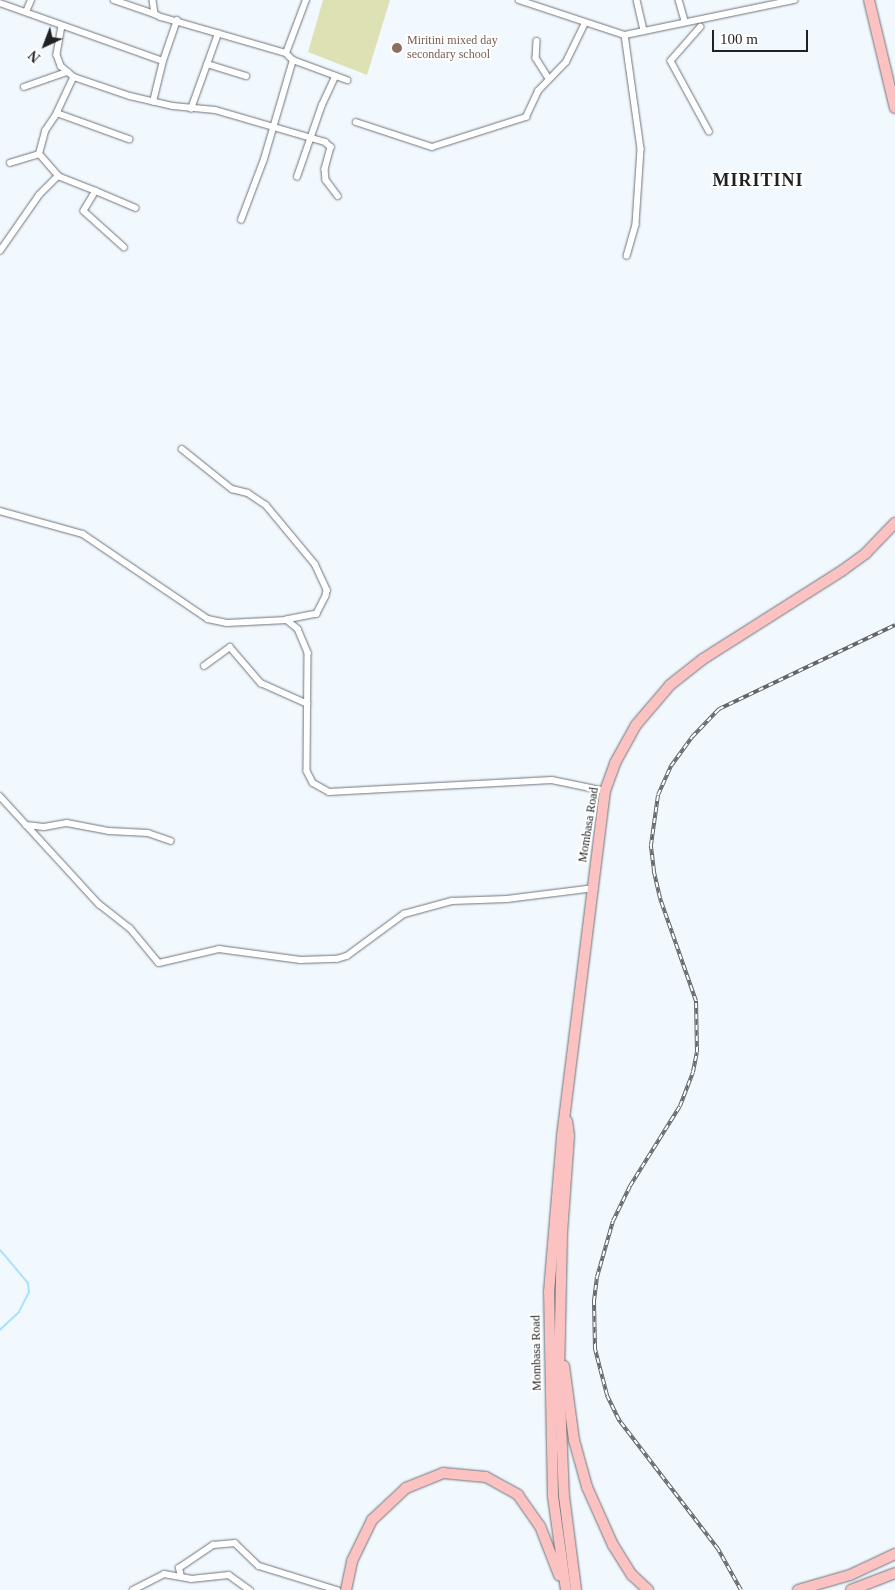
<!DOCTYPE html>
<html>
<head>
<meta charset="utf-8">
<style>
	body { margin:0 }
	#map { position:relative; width:895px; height:1590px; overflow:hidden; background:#f1f8fe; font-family:Georgia,serif }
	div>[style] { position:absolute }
	.green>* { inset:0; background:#dde1b3 }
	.stream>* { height:2px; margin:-1px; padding:0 1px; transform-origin:1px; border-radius:1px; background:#aae1fd }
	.roads { filter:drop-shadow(0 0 1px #6f7479) drop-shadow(0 0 1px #6f7479) }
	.street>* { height:5.5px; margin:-2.75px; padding:0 2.75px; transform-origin:2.75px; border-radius:2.75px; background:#fff }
	.highway>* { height:10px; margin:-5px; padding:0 5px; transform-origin:5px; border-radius:5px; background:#fcc2c1 }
	.rail>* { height:4px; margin-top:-2px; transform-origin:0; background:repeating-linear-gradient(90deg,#fff 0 5.5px,#63676a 0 11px); box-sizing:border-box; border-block:1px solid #63676a }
	.dots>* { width:14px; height:14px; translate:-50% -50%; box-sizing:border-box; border:2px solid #fff; border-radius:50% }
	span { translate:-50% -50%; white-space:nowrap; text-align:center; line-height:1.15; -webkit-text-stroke:4px #fff; paint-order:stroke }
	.education-label { font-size:12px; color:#785e54 }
	.left { translate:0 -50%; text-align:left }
	.street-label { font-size:12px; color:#1f2123 }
	.district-label { font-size:18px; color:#1f2123; font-weight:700; letter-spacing:1px }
	.north { position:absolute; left:20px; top:20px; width:50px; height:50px; -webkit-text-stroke:4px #fff; paint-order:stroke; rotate:223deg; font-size:14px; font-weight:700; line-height:20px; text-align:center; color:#1f2123 }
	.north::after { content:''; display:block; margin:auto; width:18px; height:22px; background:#1f2123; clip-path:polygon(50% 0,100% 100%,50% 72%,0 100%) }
	.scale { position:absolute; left:712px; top:30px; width:96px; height:22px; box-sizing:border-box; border:2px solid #1f2123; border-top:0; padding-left:6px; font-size:15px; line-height:18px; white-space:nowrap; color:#1f2123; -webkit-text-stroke:4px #fff; paint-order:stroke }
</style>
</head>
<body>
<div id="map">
	<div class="green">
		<div style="clip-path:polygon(323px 0,390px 0,367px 75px,308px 52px)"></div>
	</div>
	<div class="stream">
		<div style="left:0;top:1250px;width:43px;rotate:49.7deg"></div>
		<div style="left:28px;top:1283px;width:9px;rotate:84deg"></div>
		<div style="left:29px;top:1292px;width:22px;rotate:117deg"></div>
		<div style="left:19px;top:1312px;width:26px;rotate:137deg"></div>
	</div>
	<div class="roads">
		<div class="street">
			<div style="left:114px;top:0;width:43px;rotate:18.9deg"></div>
			<div style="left:153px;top:0;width:14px;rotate:82deg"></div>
			<div style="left:155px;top:14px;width:7px;rotate:27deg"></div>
			<div style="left:161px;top:17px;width:130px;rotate:16.1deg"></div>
			<div style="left:286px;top:53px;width:10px;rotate:45deg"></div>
			<div style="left:293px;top:60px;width:58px;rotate:20.3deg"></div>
			<div style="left:519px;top:0;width:112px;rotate:18.3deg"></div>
			<div style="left:625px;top:35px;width:173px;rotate:-11.7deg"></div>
			<div style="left:637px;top:0;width:32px;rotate:77deg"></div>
			<div style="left:679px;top:0;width:22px;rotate:74deg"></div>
			<div style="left:0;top:3px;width:173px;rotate:19.6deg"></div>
			<div style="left:163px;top:61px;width:43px;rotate:-71.1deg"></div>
			<div style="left:26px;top:12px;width:13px;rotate:-67deg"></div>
			<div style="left:62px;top:26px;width:29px;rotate:100deg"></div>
			<div style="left:57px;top:55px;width:12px;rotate:70deg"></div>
			<div style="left:61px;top:66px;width:17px;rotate:40deg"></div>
			<div style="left:74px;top:77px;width:59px;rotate:18.7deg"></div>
			<div style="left:130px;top:96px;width:44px;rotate:13.1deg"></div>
			<div style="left:173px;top:106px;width:42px;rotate:5.4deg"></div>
			<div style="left:215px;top:110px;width:115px;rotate:16.2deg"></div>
			<div style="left:325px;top:142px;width:8px;rotate:40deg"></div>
			<div style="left:331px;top:147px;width:23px;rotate:105deg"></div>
			<div style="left:325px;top:169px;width:11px;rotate:85deg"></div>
			<div style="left:326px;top:180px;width:20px;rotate:53deg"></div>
			<div style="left:701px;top:27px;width:45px;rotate:131.4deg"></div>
			<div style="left:671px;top:61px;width:80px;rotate:61.5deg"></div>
			<div style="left:625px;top:35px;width:115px;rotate:82deg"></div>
			<div style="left:641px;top:149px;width:76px;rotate:93.8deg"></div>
			<div style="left:636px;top:225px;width:32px;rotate:106deg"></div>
			<div style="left:537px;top:41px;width:17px;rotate:93deg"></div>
			<div style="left:536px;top:58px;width:22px;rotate:58deg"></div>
			<div style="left:286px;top:53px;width:57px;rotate:-69.3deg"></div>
			<div style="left:207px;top:64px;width:41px;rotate:17.1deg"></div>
			<div style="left:74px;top:77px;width:40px;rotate:115deg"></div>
			<div style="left:57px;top:113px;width:77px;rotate:19.9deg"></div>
			<div style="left:24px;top:87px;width:46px;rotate:-19.2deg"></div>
			<div style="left:153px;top:102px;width:42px;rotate:-76.3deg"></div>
			<div style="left:191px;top:109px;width:80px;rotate:-70.2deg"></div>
			<div style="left:356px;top:122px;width:80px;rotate:18.2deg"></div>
			<div style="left:432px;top:147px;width:99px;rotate:-17.7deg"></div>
			<div style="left:526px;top:117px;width:29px;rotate:-65deg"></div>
			<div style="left:538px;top:91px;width:40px;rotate:-46deg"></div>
			<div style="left:566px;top:62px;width:43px;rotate:-64deg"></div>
			<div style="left:10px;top:163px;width:30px;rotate:-17deg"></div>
			<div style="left:58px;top:176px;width:41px;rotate:21.5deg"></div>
			<div style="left:96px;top:191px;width:23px;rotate:121deg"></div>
			<div style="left:84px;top:211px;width:54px;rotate:42deg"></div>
			<div style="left:297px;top:177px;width:76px;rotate:-70.9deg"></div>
			<div style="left:322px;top:105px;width:31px;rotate:-65deg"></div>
			<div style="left:96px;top:191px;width:43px;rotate:23deg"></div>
			<div style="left:241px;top:220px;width:65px;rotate:-69.3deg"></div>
			<div style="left:264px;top:159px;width:103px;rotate:-73.7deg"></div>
			<div style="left:0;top:251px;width:68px;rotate:-55.1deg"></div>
			<div style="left:39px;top:195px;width:27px;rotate:-45deg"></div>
			<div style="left:58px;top:176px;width:29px;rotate:-131deg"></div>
			<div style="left:39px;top:154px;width:24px;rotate:-75deg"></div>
			<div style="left:45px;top:131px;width:22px;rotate:-56deg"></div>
			<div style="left:182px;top:449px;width:64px;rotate:38.7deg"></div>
			<div style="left:232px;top:489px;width:16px;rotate:14deg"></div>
			<div style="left:248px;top:493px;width:22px;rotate:34deg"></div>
			<div style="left:266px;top:505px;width:77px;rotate:50.3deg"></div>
			<div style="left:315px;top:564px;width:29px;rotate:65deg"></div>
			<div style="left:327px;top:590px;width:6px;rotate:99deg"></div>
			<div style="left:326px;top:596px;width:20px;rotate:117deg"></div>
			<div style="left:317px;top:614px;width:31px;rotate:169deg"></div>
			<div style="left:0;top:511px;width:86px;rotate:15.5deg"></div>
			<div style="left:83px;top:534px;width:151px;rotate:34.2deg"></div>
			<div style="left:208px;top:619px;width:19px;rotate:12deg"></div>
			<div style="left:227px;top:623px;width:60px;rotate:-2.9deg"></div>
			<div style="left:287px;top:620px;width:14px;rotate:39deg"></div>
			<div style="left:298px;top:629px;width:26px;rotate:67deg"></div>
			<div style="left:308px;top:653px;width:118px;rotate:90.5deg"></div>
			<div style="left:307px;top:771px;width:13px;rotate:63deg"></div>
			<div style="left:313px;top:783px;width:18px;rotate:29deg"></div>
			<div style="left:329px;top:792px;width:223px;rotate:-3.1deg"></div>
			<div style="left:552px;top:780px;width:54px;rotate:11.7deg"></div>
			<div style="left:204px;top:666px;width:32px;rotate:-36deg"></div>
			<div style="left:230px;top:647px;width:48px;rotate:49.3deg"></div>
			<div style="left:261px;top:683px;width:51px;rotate:24.1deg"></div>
			<div style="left:0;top:796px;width:147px;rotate:47.5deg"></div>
			<div style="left:99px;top:904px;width:39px;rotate:38deg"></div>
			<div style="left:130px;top:928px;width:45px;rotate:50.4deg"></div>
			<div style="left:159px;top:963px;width:62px;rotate:-13.1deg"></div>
			<div style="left:219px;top:949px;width:82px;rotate:7.7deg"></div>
			<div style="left:300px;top:960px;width:37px;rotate:-2deg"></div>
			<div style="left:337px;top:959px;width:10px;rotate:-17deg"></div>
			<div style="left:347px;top:956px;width:71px;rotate:-36.4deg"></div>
			<div style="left:404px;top:914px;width:50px;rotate:-15.2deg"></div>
			<div style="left:452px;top:901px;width:55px;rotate:-2.1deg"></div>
			<div style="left:507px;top:899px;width:88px;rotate:-7.2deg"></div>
			<div style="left:26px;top:825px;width:18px;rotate:6deg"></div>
			<div style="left:44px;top:827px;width:23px;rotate:-10deg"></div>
			<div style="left:67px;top:823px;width:43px;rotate:10.8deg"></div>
			<div style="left:109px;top:831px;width:39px;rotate:3deg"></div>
			<div style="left:148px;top:833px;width:24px;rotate:19deg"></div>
			<div style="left:181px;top:1577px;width:9px;rotate:-103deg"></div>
			<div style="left:179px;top:1568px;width:41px;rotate:-34.1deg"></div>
			<div style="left:213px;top:1545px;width:22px;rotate:-5deg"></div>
			<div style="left:235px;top:1543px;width:33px;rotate:44deg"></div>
			<div style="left:259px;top:1566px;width:82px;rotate:17.1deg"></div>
			<div style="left:133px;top:1590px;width:35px;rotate:-27deg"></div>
			<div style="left:164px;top:1574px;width:27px;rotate:10deg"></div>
			<div style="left:191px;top:1579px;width:38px;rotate:-6deg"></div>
			<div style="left:229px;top:1575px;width:26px;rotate:36deg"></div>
		</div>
		<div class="highway">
			<div style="left:869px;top:0;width:111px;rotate:76.5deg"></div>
			<div style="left:567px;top:1121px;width:15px;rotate:82deg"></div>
			<div style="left:569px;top:1136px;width:97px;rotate:94.1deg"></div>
			<div style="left:562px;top:1233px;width:141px;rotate:91.2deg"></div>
			<div style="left:559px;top:1374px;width:122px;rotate:87.7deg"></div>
			<div style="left:564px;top:1496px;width:95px;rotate:82.7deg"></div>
			<div style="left:564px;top:1366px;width:75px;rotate:82.3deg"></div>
			<div style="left:574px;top:1440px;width:49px;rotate:74.5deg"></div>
			<div style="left:587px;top:1487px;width:64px;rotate:65.9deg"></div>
			<div style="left:613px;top:1545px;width:36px;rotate:58deg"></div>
			<div style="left:632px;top:1575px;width:22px;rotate:43deg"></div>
			<div style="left:346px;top:1590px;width:30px;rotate:-78deg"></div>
			<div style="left:352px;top:1561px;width:46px;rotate:-64deg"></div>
			<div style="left:372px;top:1520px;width:47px;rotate:-43.3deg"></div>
			<div style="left:406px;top:1488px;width:40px;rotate:-22deg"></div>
			<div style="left:443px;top:1473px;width:43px;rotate:5.3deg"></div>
			<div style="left:486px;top:1477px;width:37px;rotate:29deg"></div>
			<div style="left:518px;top:1495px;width:38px;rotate:55deg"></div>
			<div style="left:540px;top:1526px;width:53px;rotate:68.8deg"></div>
			<div style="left:566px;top:1590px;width:95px;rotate:-97.9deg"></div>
			<div style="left:553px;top:1496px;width:204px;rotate:-91.1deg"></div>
			<div style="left:549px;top:1292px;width:157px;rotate:-85.2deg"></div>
			<div style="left:562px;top:1136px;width:348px;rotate:-82.9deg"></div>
			<div style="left:605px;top:791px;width:30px;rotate:-70deg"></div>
			<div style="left:615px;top:763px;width:43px;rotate:-61.1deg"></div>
			<div style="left:636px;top:725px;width:52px;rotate:-49.6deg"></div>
			<div style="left:670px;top:685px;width:42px;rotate:-38.2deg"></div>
			<div style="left:703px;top:659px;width:166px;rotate:-32.4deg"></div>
			<div style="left:843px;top:570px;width:29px;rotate:-36deg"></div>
			<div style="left:866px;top:553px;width:42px;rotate:-46deg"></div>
			<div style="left:798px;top:1590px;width:54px;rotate:-16.1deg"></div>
			<div style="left:850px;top:1575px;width:50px;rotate:-25deg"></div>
			<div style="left:851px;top:1590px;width:47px;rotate:-21.1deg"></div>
		</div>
	</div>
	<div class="rail">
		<div style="left:741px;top:1590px;width:47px;rotate:-119.3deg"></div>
		<div style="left:718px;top:1549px;width:163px;rotate:-127.5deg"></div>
		<div style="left:619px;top:1420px;width:28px;rotate:-116deg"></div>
		<div style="left:607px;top:1395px;width:48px;rotate:-104.6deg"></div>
		<div style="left:595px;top:1349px;width:48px;rotate:-91.2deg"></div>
		<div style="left:594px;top:1301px;width:24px;rotate:-83deg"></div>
		<div style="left:597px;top:1277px;width:58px;rotate:-74.1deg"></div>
		<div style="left:613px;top:1221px;width:39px;rotate:-64deg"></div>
		<div style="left:630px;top:1186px;width:94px;rotate:-58deg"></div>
		<div style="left:680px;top:1106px;width:36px;rotate:-69deg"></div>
		<div style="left:693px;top:1072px;width:20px;rotate:-79deg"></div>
		<div style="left:697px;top:1052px;width:51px;rotate:-91.1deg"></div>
		<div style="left:696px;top:1001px;width:109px;rotate:-109.3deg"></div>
		<div style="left:660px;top:898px;width:28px;rotate:-103deg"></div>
		<div style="left:654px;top:871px;width:26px;rotate:-97deg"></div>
		<div style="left:651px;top:845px;width:50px;rotate:-82deg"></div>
		<div style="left:658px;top:795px;width:32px;rotate:-66deg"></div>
		<div style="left:671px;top:766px;width:36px;rotate:-54deg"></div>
		<div style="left:692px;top:737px;width:39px;rotate:-46deg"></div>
		<div style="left:719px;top:709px;width:195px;rotate:-25.5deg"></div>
	</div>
	<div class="dots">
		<div style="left:397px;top:48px;background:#8d6e63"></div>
	</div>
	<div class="education-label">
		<span class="left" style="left:407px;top:48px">Miritini mixed day<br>secondary school</span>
	</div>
	<div class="street-label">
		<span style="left:589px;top:825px;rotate:-81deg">Mombasa Road</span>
		<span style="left:537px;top:1353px;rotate:-91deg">Mombasa Road</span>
	</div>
	<div class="district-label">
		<span style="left:758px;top:180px">MIRITINI</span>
	</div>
	<div class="north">N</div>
	<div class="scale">100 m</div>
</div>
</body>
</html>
